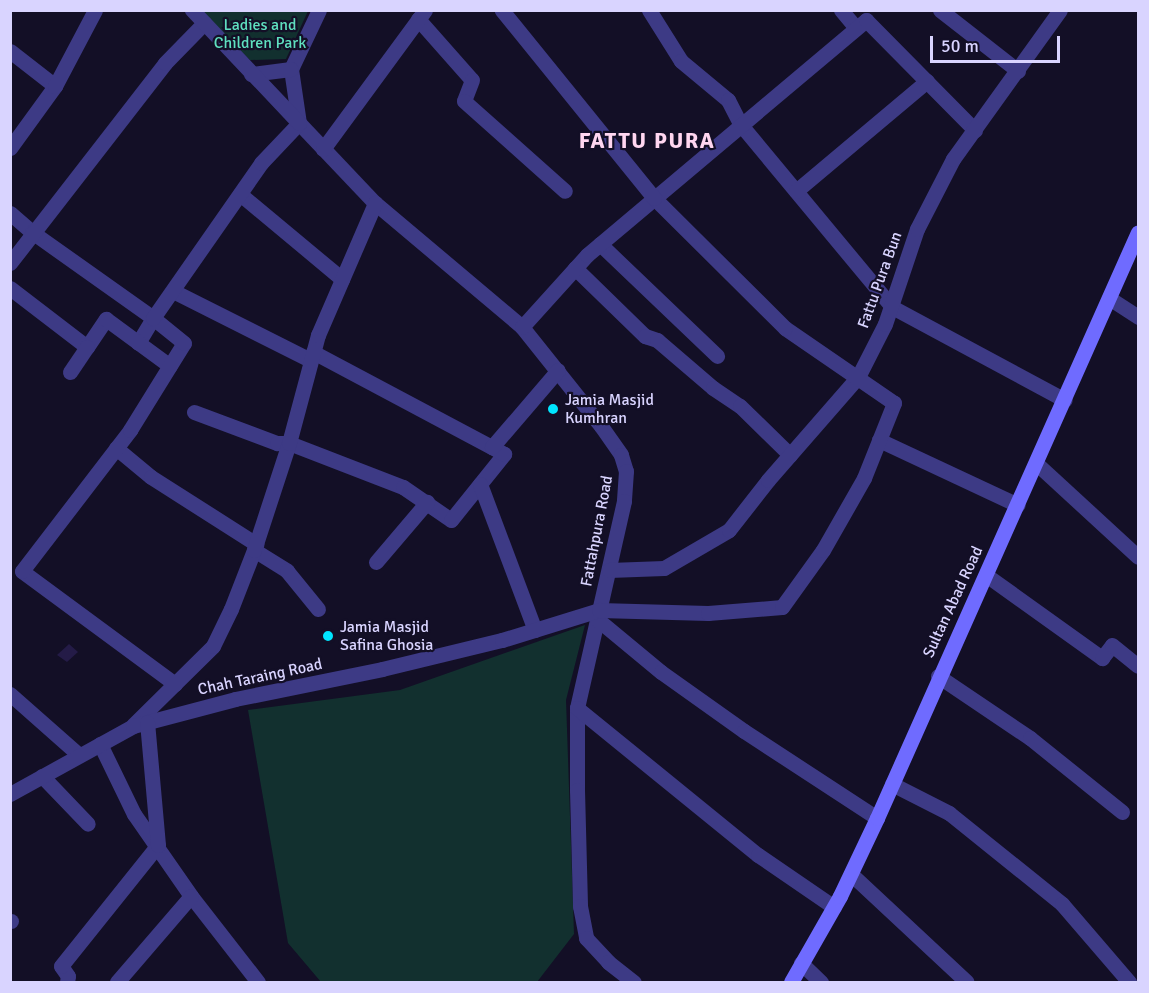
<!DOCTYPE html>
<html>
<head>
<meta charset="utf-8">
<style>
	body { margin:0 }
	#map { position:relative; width:1149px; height:993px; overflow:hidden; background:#130f26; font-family:Signika,sans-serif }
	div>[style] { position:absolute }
	.green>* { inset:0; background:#12302f }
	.building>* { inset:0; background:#241b47 }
	.street>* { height:15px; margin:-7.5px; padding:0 7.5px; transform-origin:7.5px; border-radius:7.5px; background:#3d3a85 }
	.secondary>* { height:15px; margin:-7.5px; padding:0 7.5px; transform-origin:7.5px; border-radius:7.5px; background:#6f6bff }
	.dots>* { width:16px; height:16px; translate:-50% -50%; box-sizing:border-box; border:3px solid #130f26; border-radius:50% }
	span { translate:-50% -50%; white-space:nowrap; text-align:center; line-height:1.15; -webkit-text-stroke:4.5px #130f26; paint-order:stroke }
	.park-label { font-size:16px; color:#5fe0c0 }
	.street-label { font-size:16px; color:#d9d4ff }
	.poi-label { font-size:16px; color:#d9d4ff }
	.left { translate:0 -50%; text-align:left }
	.district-label { font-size:22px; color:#ffd6f0; font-weight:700; letter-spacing:1.5px }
	.frame { position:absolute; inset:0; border:12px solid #d9d4ff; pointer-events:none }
	.scale { position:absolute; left:930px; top:36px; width:130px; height:27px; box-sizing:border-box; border:3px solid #d9d4ff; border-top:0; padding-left:8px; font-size:18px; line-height:21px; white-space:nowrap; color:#d9d4ff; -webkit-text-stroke:4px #130f26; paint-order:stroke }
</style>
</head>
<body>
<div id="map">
	<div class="green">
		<div style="clip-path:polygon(200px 11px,308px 11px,286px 59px,250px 60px)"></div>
		<div style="clip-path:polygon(585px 625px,566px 700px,574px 934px,537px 982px,321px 982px,288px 943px,248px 710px,400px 690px)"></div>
	</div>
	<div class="building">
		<div style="clip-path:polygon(69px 644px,78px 652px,67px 662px,57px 655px)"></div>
	</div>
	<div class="street">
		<div style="left:319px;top:10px;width:65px;rotate:115.4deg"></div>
		<div style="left:291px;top:69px;width:55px;rotate:81.6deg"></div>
		<div style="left:299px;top:123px;width:110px;rotate:46.5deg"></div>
		<div style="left:375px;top:203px;width:192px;rotate:40.1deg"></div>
		<div style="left:522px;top:327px;width:127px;rotate:51.4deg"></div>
		<div style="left:601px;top:426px;width:35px;rotate:55deg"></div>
		<div style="left:621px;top:455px;width:17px;rotate:73deg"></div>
		<div style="left:626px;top:471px;width:30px;rotate:94deg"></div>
		<div style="left:624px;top:501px;width:212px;rotate:102.8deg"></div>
		<div style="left:577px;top:708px;width:82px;rotate:90deg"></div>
		<div style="left:577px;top:790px;width:116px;rotate:88.5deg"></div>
		<div style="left:580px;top:906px;width:33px;rotate:79deg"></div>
		<div style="left:586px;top:938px;width:33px;rotate:47deg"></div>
		<div style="left:608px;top:962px;width:33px;rotate:38deg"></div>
		<div style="left:649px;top:10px;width:60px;rotate:57.9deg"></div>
		<div style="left:681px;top:61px;width:61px;rotate:39.7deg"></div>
		<div style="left:728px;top:100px;width:28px;rotate:63deg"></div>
		<div style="left:741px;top:125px;width:236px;rotate:50.3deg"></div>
		<div style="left:892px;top:307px;width:196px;rotate:28.3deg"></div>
		<div style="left:841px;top:10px;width:23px;rotate:50deg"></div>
		<div style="left:940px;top:10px;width:99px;rotate:38deg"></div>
		<div style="left:418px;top:19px;width:81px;rotate:48.5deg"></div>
		<div style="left:472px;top:80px;width:22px;rotate:111deg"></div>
		<div style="left:464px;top:101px;width:135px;rotate:41.7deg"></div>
		<div style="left:10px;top:51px;width:57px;rotate:37.9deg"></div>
		<div style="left:251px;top:74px;width:40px;rotate:-7.1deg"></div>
		<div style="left:10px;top:148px;width:77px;rotate:-54deg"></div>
		<div style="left:55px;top:86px;width:86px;rotate:-62.2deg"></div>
		<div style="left:323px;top:149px;width:172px;rotate:-53.7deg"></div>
		<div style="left:796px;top:191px;width:171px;rotate:-40deg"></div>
		<div style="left:240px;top:194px;width:133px;rotate:39.8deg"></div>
		<div style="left:10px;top:213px;width:29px;rotate:41deg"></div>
		<div style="left:32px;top:232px;width:148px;rotate:35.4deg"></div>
		<div style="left:153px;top:318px;width:29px;rotate:121deg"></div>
		<div style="left:600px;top:244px;width:162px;rotate:43.7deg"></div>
		<div style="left:10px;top:263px;width:253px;rotate:-52.2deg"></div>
		<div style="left:165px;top:63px;width:56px;rotate:-45.7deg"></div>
		<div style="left:575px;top:268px;width:98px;rotate:44.2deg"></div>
		<div style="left:645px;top:336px;width:13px;rotate:18deg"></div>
		<div style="left:657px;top:340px;width:74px;rotate:40.6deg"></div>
		<div style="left:713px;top:388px;width:32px;rotate:34deg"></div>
		<div style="left:740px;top:406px;width:70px;rotate:44.4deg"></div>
		<div style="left:10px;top:288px;width:97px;rotate:37.5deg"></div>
		<div style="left:87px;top:347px;width:34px;rotate:-56deg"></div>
		<div style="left:106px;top:319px;width:79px;rotate:36.3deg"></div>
		<div style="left:173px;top:291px;width:153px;rotate:26.7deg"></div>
		<div style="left:1109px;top:298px;width:35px;rotate:33deg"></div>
		<div style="left:522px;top:327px;width:97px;rotate:-47.9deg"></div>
		<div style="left:587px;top:255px;width:365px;rotate:-40.1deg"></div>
		<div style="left:866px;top:20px;width:155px;rotate:45.3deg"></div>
		<div style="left:313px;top:352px;width:203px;rotate:28deg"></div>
		<div style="left:70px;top:372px;width:30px;rotate:-56deg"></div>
		<div style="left:194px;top:412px;width:89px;rotate:20.5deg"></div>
		<div style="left:277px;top:443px;width:12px"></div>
		<div style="left:289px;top:443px;width:122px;rotate:21.1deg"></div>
		<div style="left:403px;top:487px;width:58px;rotate:34.5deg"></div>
		<div style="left:451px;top:520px;width:85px;rotate:-51.2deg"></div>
		<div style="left:504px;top:454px;width:14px;rotate:-150deg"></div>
		<div style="left:492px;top:447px;width:101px;rotate:-49.4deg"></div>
		<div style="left:879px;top:440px;width:153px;rotate:25.1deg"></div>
		<div style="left:116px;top:448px;width:45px;rotate:39.6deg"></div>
		<div style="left:151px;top:477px;width:125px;rotate:32.5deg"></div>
		<div style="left:1037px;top:464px;width:137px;rotate:42.6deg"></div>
		<div style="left:480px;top:484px;width:156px;rotate:69.4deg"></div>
		<div style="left:254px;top:550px;width:39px;rotate:32deg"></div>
		<div style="left:287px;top:571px;width:49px;rotate:50.8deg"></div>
		<div style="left:376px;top:562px;width:79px;rotate:-49.6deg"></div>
		<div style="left:609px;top:570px;width:55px;rotate:-2.1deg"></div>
		<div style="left:664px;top:568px;width:75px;rotate:-30.3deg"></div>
		<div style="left:729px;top:530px;width:63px;rotate:-52deg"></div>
		<div style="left:768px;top:480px;width:137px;rotate:-48.9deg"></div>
		<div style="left:858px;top:377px;width:59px;rotate:-63deg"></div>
		<div style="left:885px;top:324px;width:100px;rotate:-71.4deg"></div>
		<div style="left:917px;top:229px;width:79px;rotate:-62.8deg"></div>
		<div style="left:953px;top:159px;width:183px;rotate:-54.3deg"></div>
		<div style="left:986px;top:575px;width:143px;rotate:35.6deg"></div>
		<div style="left:1102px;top:658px;width:16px;rotate:-52deg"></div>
		<div style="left:1112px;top:645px;width:33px;rotate:39deg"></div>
		<div style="left:597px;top:619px;width:83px;rotate:39.6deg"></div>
		<div style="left:661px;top:672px;width:102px;rotate:35.4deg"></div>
		<div style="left:744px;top:731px;width:159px;rotate:33.2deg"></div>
		<div style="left:938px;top:676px;width:111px;rotate:34deg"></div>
		<div style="left:1030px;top:738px;width:118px;rotate:38.8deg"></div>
		<div style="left:175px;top:684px;width:190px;rotate:-143.6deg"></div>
		<div style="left:22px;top:571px;width:178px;rotate:-52.5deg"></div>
		<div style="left:130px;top:430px;width:102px;rotate:-58.2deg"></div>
		<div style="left:184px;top:343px;width:40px;rotate:-141deg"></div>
		<div style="left:153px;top:318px;width:189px;rotate:-55.1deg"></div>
		<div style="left:261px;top:163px;width:55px;rotate:-46.5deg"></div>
		<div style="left:299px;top:123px;width:156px;rotate:-133.4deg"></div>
		<div style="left:10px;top:694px;width:92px;rotate:41.5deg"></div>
		<div style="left:577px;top:708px;width:233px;rotate:39.1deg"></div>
		<div style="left:758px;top:855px;width:92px;rotate:34.4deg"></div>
		<div style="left:133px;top:725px;width:112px;rotate:-44.6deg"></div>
		<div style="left:213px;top:646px;width:41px;rotate:-64.1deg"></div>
		<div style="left:231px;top:609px;width:63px;rotate:-68.7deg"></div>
		<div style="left:254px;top:550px;width:113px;rotate:-71.9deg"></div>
		<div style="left:289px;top:443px;width:112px;rotate:-75deg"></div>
		<div style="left:318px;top:335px;width:144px;rotate:-66.6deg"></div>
		<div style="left:100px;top:744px;width:78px;rotate:64.1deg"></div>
		<div style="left:134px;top:814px;width:100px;rotate:55.2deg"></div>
		<div style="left:191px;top:896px;width:109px;rotate:52.1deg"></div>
		<div style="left:42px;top:776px;width:66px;rotate:46.2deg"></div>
		<div style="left:892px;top:784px;width:64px;rotate:27deg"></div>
		<div style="left:949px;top:813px;width:145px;rotate:38.8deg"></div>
		<div style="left:1062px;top:904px;width:103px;rotate:49.3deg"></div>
		<div style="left:10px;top:794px;width:141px;rotate:-28.9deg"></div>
		<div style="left:133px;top:726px;width:106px;rotate:-14.8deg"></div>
		<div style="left:235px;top:699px;width:150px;rotate:-11.5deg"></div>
		<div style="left:382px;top:669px;width:123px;rotate:-13.6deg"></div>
		<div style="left:502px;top:640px;width:102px;rotate:-17.2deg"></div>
		<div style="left:599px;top:610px;width:109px;rotate:1.6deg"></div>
		<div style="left:708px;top:613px;width:74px;rotate:-4.6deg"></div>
		<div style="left:782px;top:607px;width:70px;rotate:-54.3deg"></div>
		<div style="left:823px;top:550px;width:83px;rotate:-60.3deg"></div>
		<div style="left:864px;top:478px;width:81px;rotate:-68.2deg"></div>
		<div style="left:894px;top:403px;width:132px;rotate:-145.5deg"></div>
		<div style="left:785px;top:328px;width:185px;rotate:-135.2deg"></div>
		<div style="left:654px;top:198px;width:242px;rotate:-129deg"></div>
		<div style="left:851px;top:874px;width:158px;rotate:43deg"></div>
		<div style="left:10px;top:921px;width:1px"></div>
		<div style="left:801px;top:963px;width:28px;rotate:44deg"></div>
		<div style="left:67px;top:982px;width:6px;rotate:-81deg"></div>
		<div style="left:68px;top:976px;width:12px;rotate:-125deg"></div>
		<div style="left:61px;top:966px;width:155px;rotate:-51.3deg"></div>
		<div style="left:158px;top:845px;width:123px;rotate:-95.1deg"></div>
		<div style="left:117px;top:982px;width:113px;rotate:-49.3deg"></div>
	</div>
	<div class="secondary">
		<div style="left:791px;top:982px;width:99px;rotate:-60.3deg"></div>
		<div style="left:840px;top:896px;width:86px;rotate:-64.6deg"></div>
		<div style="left:877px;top:818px;width:641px;rotate:-65.99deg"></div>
	</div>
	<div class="dots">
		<div style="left:553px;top:409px;background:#00e5ff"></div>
		<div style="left:328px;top:636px;background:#00e5ff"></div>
	</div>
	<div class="park-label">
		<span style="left:260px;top:34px">Ladies and<br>Children Park</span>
	</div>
	<div class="street-label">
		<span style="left:880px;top:280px;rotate:-70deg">Fattu Pura Bun</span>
		<span style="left:597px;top:531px;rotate:-79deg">Fattahpura Road</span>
		<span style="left:953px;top:602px;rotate:-65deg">Sultan Abad Road</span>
		<span style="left:260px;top:677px;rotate:-12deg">Chah Taraing Road</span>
	</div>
	<div class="poi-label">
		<span class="left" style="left:565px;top:409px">Jamia Masjid<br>Kumhran</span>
		<span class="left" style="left:340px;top:636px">Jamia Masjid<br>Safina Ghosia</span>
	</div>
	<div class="district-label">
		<span style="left:647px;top:141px">FATTU PURA</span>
	</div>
	<div class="frame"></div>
	<div class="scale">50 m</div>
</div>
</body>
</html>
